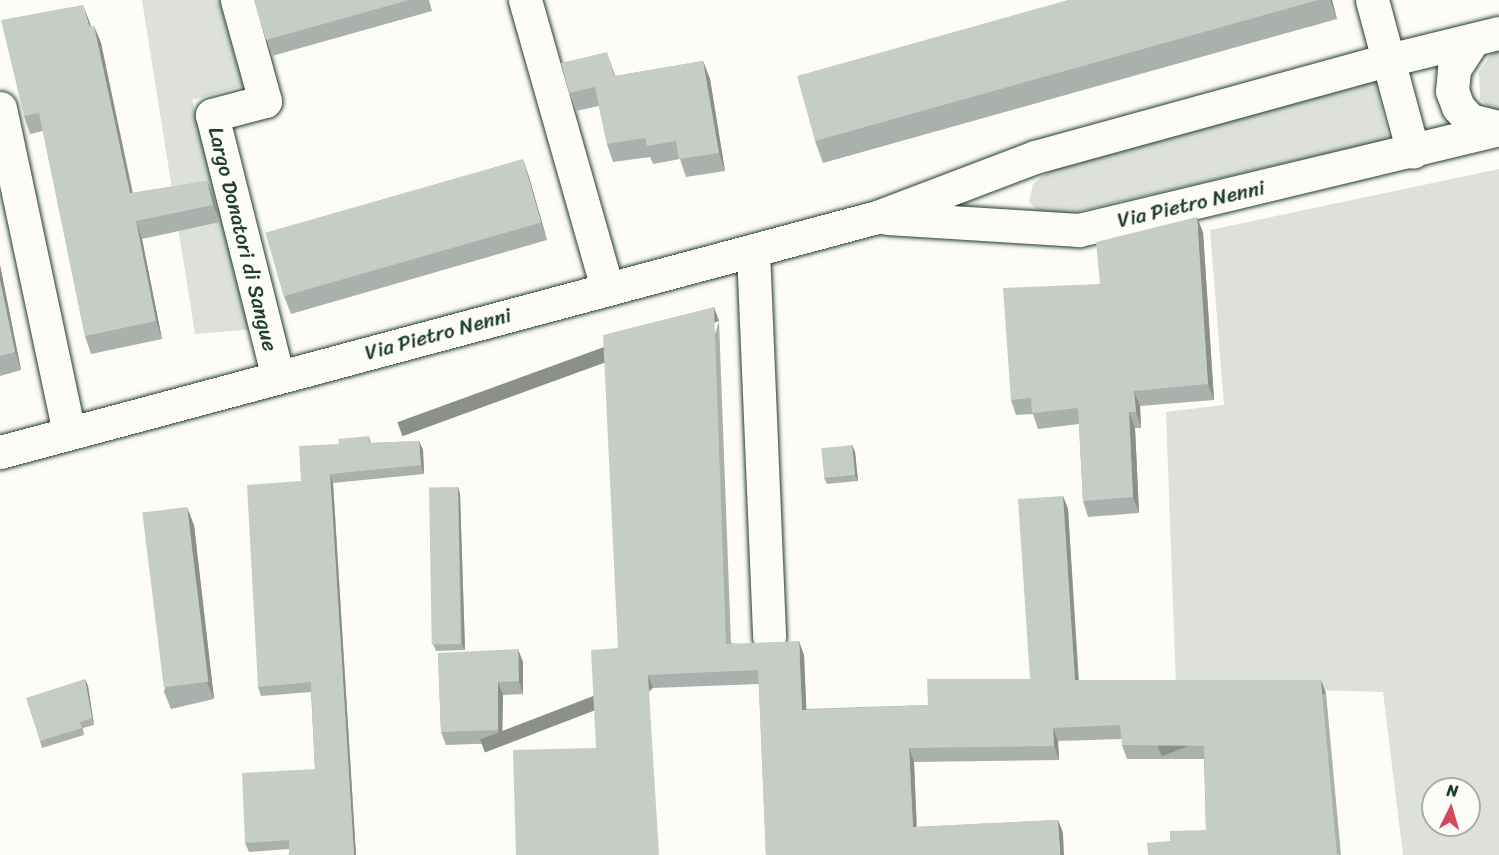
<!DOCTYPE html>
<html>
<head>
<meta charset="utf-8">
<style>
	body { margin:0 }
	#map { position:relative; width:1499px; height:855px; overflow:hidden; background:#fdfcf7; font-family:Sriracha,sans-serif }
	div>[style] { position:absolute }
	.green>* { inset:0; background:#dde0db }
	.roads { filter:drop-shadow(0 0 2px #1f3d34) drop-shadow(0 0 2px #1f3d34) }
	.minor>* { height:33px; margin:-16.5px; padding:0 16.5px; transform-origin:16.5px; border-radius:16.5px; background:#fdfcf7 }
	.wall>* { inset:0; background:#aab0ab }
	.shaded-wall>* { inset:0; background:#8b908b; transform-origin:0 0 }
	.building>* { inset:0; background:#c6cdc7; transform-origin:0 0 }
	span { translate:-50% -50%; white-space:nowrap; text-align:center; line-height:1.15; -webkit-text-stroke:4.5px #fdfcf7; paint-order:stroke }
	.street-label { font-size:21px; color:#1f3d34 }
	.north { position:absolute; left:1421px; top:777px; width:60px; height:60px; box-sizing:border-box; background:#fdfcf7; border:2px solid #a4b0a9; border-radius:50%; rotate:5deg; font-size:16px; font-weight:700; line-height:24px; text-align:center; color:#1f3d34 }
	.north::after { content:''; display:block; margin:auto; width:21px; height:27px; background:#d1495b; clip-path:polygon(50% 0,100% 100%,50% 72%,0 100%) }
</style>
</head>
<body>
<div id="map">
	<div class="green">
		<div style="clip-path:polygon(142px 0,219px 0,243px 86px,192px 100px,255px 329px,195px 334px)"></div>
		<div style="clip-path:polygon(1499px 51px,1499px 117px,1480px 99px,1479px 72px,1492px 53px)"></div>
		<div style="clip-path:polygon(1376px 81px,1388px 139px,1062px 215px,1041px 214px,1029px 202px,1033px 184px,1052px 169px)"></div>
		<div style="clip-path:polygon(evenodd,1499px 169px,1499px 855px,1403px 855px,1383px 692px,1176px 686px,1166px 412px,1224px 405px,1210px 230px,1499px 169px,1433px 789px,1469px 789px,1469px 825px,1433px 825px,1433px 789px)"></div>
	</div>
	<div class="roads">
		<div class="minor">
			<div style="left:237px;top:0;width:105px;rotate:74.5deg"></div>
			<div style="left:265px;top:101px;width:55px;rotate:165.2deg"></div>
			<div style="left:212px;top:115px;width:270px;rotate:75.9deg"></div>
			<div style="left:525px;top:0;width:299px;rotate:74.1deg"></div>
			<div style="left:1372px;top:0;width:157px;rotate:74.9deg"></div>
			<div style="left:1473px;top:40px;width:35px;rotate:123deg"></div>
			<div style="left:1454px;top:69px;width:22px;rotate:95deg"></div>
			<div style="left:1452px;top:91px;width:17px;rotate:69deg"></div>
			<div style="left:1458px;top:107px;width:18px;rotate:47deg"></div>
			<div style="left:1470px;top:120px;width:30px;rotate:14deg"></div>
			<div style="left:0;top:108px;width:332px;rotate:78deg"></div>
			<div style="left:888px;top:218px;width:191px;rotate:3.6deg"></div>
			<div style="left:1079px;top:230px;width:432px;rotate:-13.5deg"></div>
			<div style="left:753px;top:251px;width:386px;rotate:87.6deg"></div>
			<div style="left:0;top:452px;width:908px;rotate:-15deg"></div>
			<div style="left:877px;top:217px;width:169px;rotate:-20.8deg"></div>
			<div style="left:1035px;top:157px;width:366px;rotate:-15.4deg"></div>
			<div style="left:1388px;top:60px;width:114px;rotate:-13.7deg"></div>
		</div>
	</div>
	<div class="wall">
		<div style="clip-path:polygon(254px 0,429px 0,432px 11px,272px 56px)"></div>
		<div style="clip-path:polygon(1068px 0,1332px 0,1337px 19px,823px 163px,815px 141px)"></div>
		<div style="clip-path:polygon(90px 26px,94px 26px,101px 43px,133px 193px,207px 181px,214px 198px,220px 222px,142px 239px,162px 339px,91px 354px,85px 336px,43px 131px,30px 134px,24px 116px)"></div>
		<div style="clip-path:polygon(703px 61px,710px 79px,725px 171px,686px 177px,680px 159px,653px 164px,650px 157px,613px 162px,607px 144px,599px 106px,576px 111px,569px 93px,613px 70px,615px 76px)"></div>
		<div style="clip-path:polygon(523px 159px,529px 177px,547px 240px,291px 314px,284px 296px)"></div>
		<div style="clip-path:polygon(1203px 232px,1214px 400px,1140px 406px,1141px 428px,1135px 428px,1139px 513px,1088px 517px,1083px 501px,1079px 424px,1038px 429px,1033px 414px,1016px 415px,1011px 400px,1100px 284px)"></div>
		<div style="clip-path:polygon(0 265px,21px 370px,0 376px)"></div>
		<div style="clip-path:polygon(719px 321px,731px 643px,804px 655px,806px 709px,928px 705px,1030px 679px,1063px 496px,1068px 509px,1079px 680px,1326px 693px,1341px 855px,1170px 841px,1206px 830px,1204px 759px,1127px 759px,1122px 745px,1122px 739px,1058px 741px,1059px 760px,914px 762px,917px 827px,1058px 820px,1063px 833px,766px 855px,759px 684px,653px 688px,596px 748px,618px 648px)"></div>
		<div style="clip-path:polygon(369px 436px,371px 443px,419px 441px,423px 450px,424px 474px,333px 483px,356px 855px,289px 849px,249px 852px,245px 843px,315px 769px,311px 692px,261px 696px,258px 687px,301px 481px)"></div>
		<div style="clip-path:polygon(852px 445px,855px 452px,858px 481px,827px 484px,824px 478px)"></div>
		<div style="clip-path:polygon(458px 487px,460px 494px,465px 650px,436px 651px,433px 644px)"></div>
		<div style="clip-path:polygon(194px 525px,214px 699px,171px 709px,164px 692px)"></div>
		<div style="clip-path:polygon(438px 653px,523px 662px,523px 694px,503px 695px,502px 743px,446px 745px,441px 732px)"></div>
		<div style="clip-path:polygon(85px 679px,88px 686px,94px 725px,83px 728px,84px 735px,42px 748px,40px 741px)"></div>
	</div>
	<div class="shaded-wall">
		<div style="clip-path:polygon(1330px 0,1332px 0,1337px 19px)"></div>
		<div style="clip-path:polygon(83px 5px,90px 23px,95px 44px,89px 26px)"></div>
		<div style="clip-path:polygon(94px 26px,101px 43px,136px 211px,130px 193px)"></div>
		<div style="clip-path:polygon(607px 52px,613px 70px,620px 94px,614px 76px)"></div>
		<div style="clip-path:polygon(703px 61px,710px 79px,725px 171px,719px 153px)"></div>
		<div style="clip-path:polygon(523px 159px,529px 177px,547px 240px,541px 222px)"></div>
		<div style="clip-path:polygon(207px 181px,214px 198px,220px 222px,213px 205px)"></div>
		<div style="clip-path:polygon(1197px 217px,1203px 232px,1214px 400px,1208px 384px)"></div>
		<div style="clip-path:polygon(136px 221px,142px 239px,162px 339px,156px 321px)"></div>
		<div style="clip-path:polygon(0 265px,21px 370px,15px 352px,0 280px)"></div>
		<div style="left:714px;top:307px;width:15px;height:337px;rotate:70deg"></div>
		<div style="clip-path:polygon(1134px 391px,1140px 406px,1141px 428px,1136px 412px)"></div>
		<div style="clip-path:polygon(1129px 412px,1135px 428px,1139px 513px,1133px 497px)"></div>
		<div style="clip-path:polygon(419px 441px,423px 450px,424px 474px,421px 465px)"></div>
		<div style="clip-path:polygon(852px 445px,855px 452px,858px 481px,855px 475px)"></div>
		<div style="clip-path:polygon(330px 474px,333px 483px,356px 855px,354px 855px)"></div>
		<div style="clip-path:polygon(458px 487px,460px 494px,465px 650px,462px 644px)"></div>
		<div style="clip-path:polygon(1063px 496px,1068px 509px,1079px 693px,1075px 680px)"></div>
		<div style="clip-path:polygon(187px 507px,194px 525px,214px 699px,207px 682px)"></div>
		<div style="clip-path:polygon(799px 641px,804px 655px,807px 723px,802px 710px)"></div>
		<div style="clip-path:polygon(518px 649px,523px 662px,523px 694px,519px 681px)"></div>
		<div style="left:648px;top:675px;width:14px;height:180px;rotate:69deg"></div>
		<div style="clip-path:polygon(85px 679px,88px 686px,94px 725px,92px 718px)"></div>
		<div style="left:1321px;top:680px;width:14px;height:176px;rotate:69deg"></div>
		<div style="clip-path:polygon(498px 682px,503px 695px,502px 743px,498px 730px)"></div>
		<div style="clip-path:polygon(1053px 728px,1058px 741px,1059px 760px,1054px 746px)"></div>
		<div style="clip-path:polygon(909px 748px,914px 762px,917px 841px,913px 827px)"></div>
		<div style="clip-path:polygon(1058px 820px,1063px 833px,1064px 855px,1060px 855px)"></div>
	</div>
	<div class="building">
		<div style="clip-path:polygon(254px 0,409px 0,266px 40px)"></div>
		<div style="clip-path:polygon(1068px 0,1318px 0,815px 141px,797px 76px)"></div>
		<div style="clip-path:polygon(83px 5px,89px 26px,94px 26px,130px 193px,207px 181px,213px 205px,136px 221px,156px 321px,85px 336px,39px 113px,24px 116px,1px 20px)"></div>
		<div style="clip-path:polygon(607px 52px,614px 76px,703px 61px,719px 153px,679px 159px,676px 141px,647px 146px,645px 138px,607px 144px,595px 87px,569px 93px,561px 63px)"></div>
		<div style="left:523px;top:159px;width:66px;height:268px;rotate:74deg"></div>
		<div style="clip-path:polygon(1197px 217px,1208px 384px,1134px 391px,1136px 412px,1129px 412px,1133px 497px,1083px 501px,1078px 408px,1032px 413px,1031px 398px,1011px 400px,1003px 288px,1100px 284px,1096px 242px)"></div>
		<div style="clip-path:polygon(0 280px,15px 352px,0 356px)"></div>
		<div style="clip-path:polygon(714px 307px,726px 644px,799px 641px,802px 710px,928px 705px,927px 679px,1030px 679px,1018px 499px,1063px 496px,1075px 680px,1321px 680px,1337px 855px,1148px 855px,1147px 843px,1170px 841px,1170px 831px,1206px 830px,1204px 746px,1122px 745px,1120px 725px,1053px 728px,1054px 746px,909px 748px,913px 827px,1058px 820px,1060px 855px,766px 855px,758px 670px,648px 675px,659px 855px,516px 855px,513px 750px,596px 748px,591px 650px,618px 648px,603px 335px)"></div>
		<div style="clip-path:polygon(369px 436px,369px 443px,419px 441px,421px 465px,330px 474px,354px 855px,289px 855px,289px 840px,245px 843px,242px 773px,315px 769px,311px 682px,258px 687px,247px 485px,301px 481px,299px 446px,339px 444px,338px 439px)"></div>
		<div style="left:852px;top:445px;width:30px;height:31px;rotate:84deg"></div>
		<div style="left:458px;top:487px;width:157px;height:29px;rotate:89deg"></div>
		<div style="left:187px;top:507px;width:176px;height:45px;rotate:83deg"></div>
		<div style="clip-path:polygon(518px 649px,519px 681px,498px 682px,498px 730px,441px 732px,438px 653px)"></div>
		<div style="clip-path:polygon(85px 679px,92px 718px,80px 722px,82px 728px,40px 741px,26px 698px)"></div>
	</div>
	<div class="street-label">
		<span style="left:1191px;top:204px;rotate:-13deg">Via Pietro Nenni</span>
		<span style="left:243px;top:239px;rotate:76deg">Largo Donatori di Sangue</span>
		<span style="left:438px;top:334px;rotate:-15deg">Via Pietro Nenni</span>
	</div>
	<div class="north">N</div>
</div>
</body>
</html>
